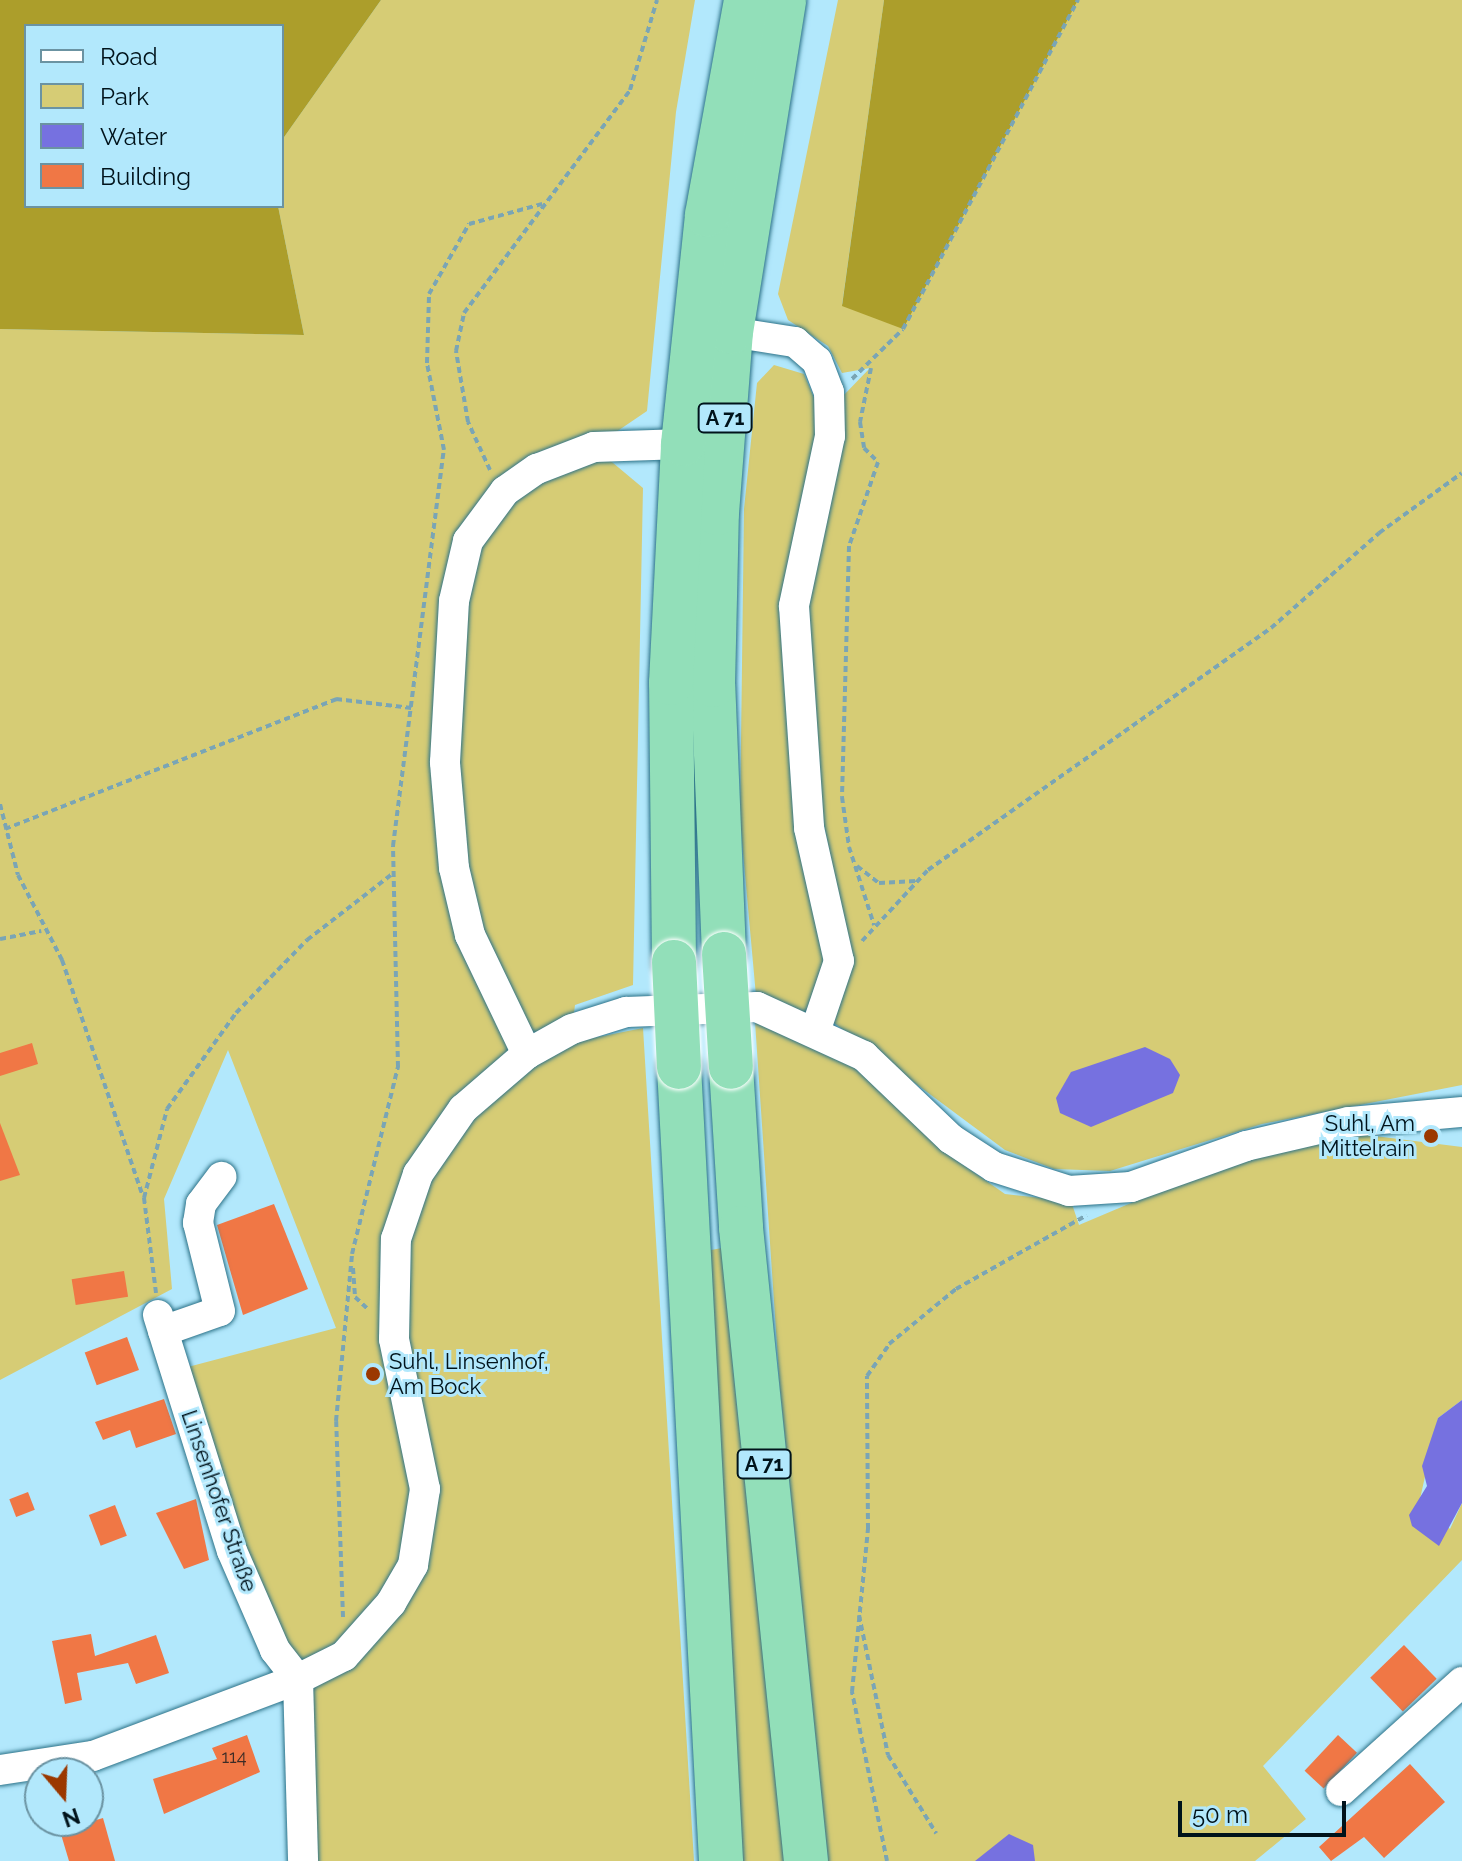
<!DOCTYPE html>
<html>
<head>
<meta charset="utf-8">
<style>
	body { margin:0 }
	#map { position:relative; width:1462px; height:1861px; overflow:hidden; background:#b2e8fc; font-family:Raleway,sans-serif }
	div>[style] { position:absolute }
	.green>* { inset:0; background:#d6cc75 }
	.forest>* { inset:0; background:#ac9e2b }
	.water>* { inset:0; background:#7671e0 }
	.building>* { inset:0; background:#f07745; transform-origin:0 0 }
	.path>* { height:4px; margin-top:-2px; transform-origin:0; background:repeating-linear-gradient(90deg,#7aa5b5 0 6px,transparent 0 10px) }
	.roads { filter:drop-shadow(0 0 2px #2c7288) drop-shadow(0 0 2px #2c7288) }
	.minor>* { height:30px; margin:-15px; padding:0 15px; transform-origin:15px; border-radius:15px; background:#fff }
	.highway>* { height:44px; margin:-22px; padding:0 22px; transform-origin:22px; border-radius:22px; background:#92dfb9 }
	.bridges { filter:drop-shadow(0 0 2px #fff) drop-shadow(0 0 2px #fff) }
	.highway-bridge>* { height:44px; margin:-22px; padding:0 22px; transform-origin:22px; border-radius:22px; background:#92dfb9 }
	.dots>* { width:22px; height:22px; translate:-50% -50%; box-sizing:border-box; border:4px solid #b2e8fc; border-radius:50% }
	span { translate:-50% -50%; white-space:nowrap; text-align:center; line-height:1.15; -webkit-text-stroke:6px #b2e8fc; paint-order:stroke }
	.number-label { font-size:18px; color:#3c2c26 }
	.number-label span { -webkit-text-stroke-width:0 }
	.shield-label span { padding:2px 6px; background:#b2e8fc; border:2px solid; border-radius:6px; -webkit-text-stroke-width:0 }
	.shield-label { font-size:20px; color:#00131b; font-weight:700 }
	.poi-label { font-size:22px; color:#00131b }
	.right { translate:-100% -50%; text-align:right }
	.left { translate:0 -50%; text-align:left }
	.street-label { font-size:22px; color:#00131b }
	.legend { position:absolute; left:24px; top:24px; width:260px; height:184px; box-sizing:border-box; background:#b2e8fc; border:2px solid #6b93a2; margin:0; padding:10px 14px; list-style:none; font-size:24px; color:#00131b }
	.legend li { display:flex; align-items:center; gap:16px; height:40px }
	.legend b { width:40px; border:2px solid #6b93a2 }
	.north { position:absolute; left:24px; top:1757px; width:80px; height:80px; box-sizing:border-box; background:#b2e8fc; border:2px solid #6b93a2; border-radius:50%; rotate:161deg; font-size:22px; font-weight:700; line-height:32px; text-align:center; color:#00131b }
	.north::after { content:''; display:block; margin:auto; width:28px; height:36px; background:#9b3800; clip-path:polygon(50% 0,100% 100%,50% 72%,0 100%) }
	.scale { position:absolute; left:1178px; top:1801px; width:168px; height:36px; box-sizing:border-box; border:4px solid #00131b; border-top:0; padding-left:10px; font-size:24px; line-height:28px; white-space:nowrap; color:#00131b; -webkit-text-stroke:6px #b2e8fc; paint-order:stroke }
</style>
</head>
<body>
<div id="map">
	<div class="green">
		<div style="clip-path:polygon(381px 0,695px 0,676px 112px,647px 411px,594px 447px,643px 488px,633px 985px,575px 1005px,572px 1029px,593px 1038px,643px 1028px,694px 1861px,303px 1861px,298px 1679px,241px 1546px,184px 1368px,336px 1328px,228px 1050px,164px 1199px,172px 1289px,0 1380px,0 329px,304px 335px,278px 206px,282px 140px)"></div>
		<div style="clip-path:polygon(838px 0,884px 0,842px 305px,1008px 124px,1078px 0,1462px 0,1462px 1085px,1262px 1124px,1110px 1171px,1054px 1169px,1005px 1150px,834px 1023px,851px 965px,808px 741px,809px 604px,841px 398px,870px 368px,842px 373px,828px 346px,788px 320px,778px 294px)"></div>
		<div style="clip-path:polygon(774px 365px,804px 374px,830px 436px,794px 607px,839px 961px,816px 1029px,757px 1007px,740px 819px,744px 509px,757px 383px)"></div>
		<div style="clip-path:polygon(755px 1022px,838px 1052px,942px 1150px,1005px 1194px,1071px 1201px,1079px 1225px,1216px 1167px,1297px 1146px,1367px 1135px,1462px 1147px,1462px 1400px,1438px 1418px,1420px 1499px,1450px 1529px,1462px 1503px,1462px 1560px,1263px 1766px,1306px 1819px,1255px 1861px,828px 1861px,780px 1390px)"></div>
		<div style="clip-path:polygon(722px 1248px,736px 1396px,786px 1861px,734px 1861px,700px 1252px)"></div>
	</div>
	<div class="forest">
		<div style="clip-path:polygon(0 0,381px 0,282px 140px,282px 26px,26px 26px,26px 206px,278px 206px,304px 335px,0 329px)"></div>
		<div style="clip-path:polygon(884px 0,1078px 0,903px 329px,842px 306px)"></div>
	</div>
	<div class="water">
		<div style="clip-path:polygon(1145px 1047px,1170px 1059px,1180px 1075px,1173px 1093px,1091px 1127px,1060px 1113px,1056px 1098px,1071px 1072px)"></div>
		<div style="clip-path:polygon(1462px 1400px,1462px 1503px,1439px 1546px,1412px 1526px,1409px 1515px,1427px 1486px,1422px 1466px,1438px 1418px)"></div>
		<div style="clip-path:polygon(1009px 1834px,1033px 1845px,1035px 1861px,975px 1861px)"></div>
	</div>
	<div class="building">
		<div style="clip-path:polygon(32px 1043px,38px 1064px,0 1076px,0 1053px)"></div>
		<div style="clip-path:polygon(0 1123px,20px 1175px,0 1181px)"></div>
		<div style="clip-path:polygon(274px 1204px,308px 1289px,243px 1315px,217px 1225px)"></div>
		<div style="left:124px;top:1271px;width:26px;height:53px;rotate:81deg"></div>
		<div style="left:127px;top:1337px;width:35px;height:45px;rotate:70deg"></div>
		<div style="clip-path:polygon(164px 1399px,176px 1434px,136px 1448px,130px 1430px,103px 1440px,95px 1422px)"></div>
		<div style="left:28px;top:1492px;width:19px;height:20px;rotate:69deg"></div>
		<div style="clip-path:polygon(196px 1499px,209px 1560px,184px 1569px,156px 1513px)"></div>
		<div style="left:115px;top:1505px;width:33px;height:28px;rotate:69deg"></div>
		<div style="clip-path:polygon(91px 1634px,95px 1656px,156px 1635px,169px 1673px,136px 1684px,128px 1663px,77px 1673px,82px 1700px,65px 1704px,52px 1641px)"></div>
		<div style="left:1404px;top:1645px;width:47px;height:47px;rotate:46deg"></div>
		<div style="clip-path:polygon(247px 1735px,260px 1772px,164px 1814px,153px 1779px,217px 1759px,212px 1748px)"></div>
		<div style="left:1338px;top:1735px;width:26px;height:49px;rotate:43deg"></div>
		<div style="clip-path:polygon(1410px 1764px,1445px 1802px,1384px 1858px,1364px 1837px,1331px 1861px,1319px 1847px)"></div>
		<div style="clip-path:polygon(103px 1818px,115px 1861px,69px 1861px,60px 1831px)"></div>
	</div>
	<div class="path">
		<div style="left:871px;top:368px;width:55px;rotate:101.5deg"></div>
		<div style="left:860px;top:422px;width:26px;rotate:81deg"></div>
		<div style="left:864px;top:448px;width:20px;rotate:45deg"></div>
		<div style="left:878px;top:462px;width:89px;rotate:109deg"></div>
		<div style="left:849px;top:546px;width:251px;rotate:91.6deg"></div>
		<div style="left:842px;top:797px;width:50px;rotate:82deg"></div>
		<div style="left:849px;top:847px;width:82px;rotate:72.2deg"></div>
		<div style="left:852px;top:379px;width:71px;rotate:-44.4deg"></div>
		<div style="left:903px;top:329px;width:373px;rotate:-62deg"></div>
		<div style="left:490px;top:470px;width:53px;rotate:-114.6deg"></div>
		<div style="left:468px;top:422px;width:72px;rotate:-99.6deg"></div>
		<div style="left:456px;top:351px;width:39px;rotate:-78deg"></div>
		<div style="left:464px;top:313px;width:278px;rotate:-53.3deg"></div>
		<div style="left:630px;top:90px;width:94px;rotate:-73.3deg"></div>
		<div style="left:0;top:804px;width:73px;rotate:75.8deg"></div>
		<div style="left:18px;top:875px;width:96px;rotate:62.6deg"></div>
		<div style="left:62px;top:960px;width:250px;rotate:71.1deg"></div>
		<div style="left:5px;top:829px;width:356px;rotate:-21.4deg"></div>
		<div style="left:336px;top:699px;width:76px;rotate:6.8deg"></div>
		<div style="left:857px;top:866px;width:28px;rotate:38deg"></div>
		<div style="left:879px;top:883px;width:37px;rotate:-3deg"></div>
		<div style="left:0;top:939px;width:42px;rotate:-11deg"></div>
		<div style="left:862px;top:941px;width:97px;rotate:-47.1deg"></div>
		<div style="left:928px;top:870px;width:420px;rotate:-35.2deg"></div>
		<div style="left:1271px;top:628px;width:144px;rotate:-41.3deg"></div>
		<div style="left:1379px;top:533px;width:102px;rotate:-35.9deg"></div>
		<div style="left:353px;top:1268px;width:29px;rotate:86deg"></div>
		<div style="left:355px;top:1297px;width:19px;rotate:43deg"></div>
		<div style="left:156px;top:1293px;width:96px;rotate:-97.2deg"></div>
		<div style="left:144px;top:1198px;width:92px;rotate:-75.5deg"></div>
		<div style="left:167px;top:1109px;width:118px;rotate:-54.3deg"></div>
		<div style="left:236px;top:1013px;width:102px;rotate:-45.8deg"></div>
		<div style="left:307px;top:940px;width:108px;rotate:-37.8deg"></div>
		<div style="left:859px;top:1615px;width:143px;rotate:78.3deg"></div>
		<div style="left:888px;top:1755px;width:92px;rotate:58.4deg"></div>
		<div style="left:343px;top:1617px;width:196px;rotate:-92deg"></div>
		<div style="left:336px;top:1421px;width:168px;rotate:-84.5deg"></div>
		<div style="left:352px;top:1254px;width:193px;rotate:-76.2deg"></div>
		<div style="left:398px;top:1067px;width:221px;rotate:-91.3deg"></div>
		<div style="left:393px;top:846px;width:399px;rotate:-82.7deg"></div>
		<div style="left:444px;top:450px;width:89px;rotate:-101.1deg"></div>
		<div style="left:427px;top:363px;width:69px;rotate:-88.3deg"></div>
		<div style="left:429px;top:294px;width:81px;rotate:-60.3deg"></div>
		<div style="left:469px;top:224px;width:76px;rotate:-15.3deg"></div>
		<div style="left:887px;top:1861px;width:173px;rotate:-101.7deg"></div>
		<div style="left:852px;top:1692px;width:164px;rotate:-84.4deg"></div>
		<div style="left:868px;top:1529px;width:153px;rotate:-90.4deg"></div>
		<div style="left:867px;top:1376px;width:39px;rotate:-55deg"></div>
		<div style="left:889px;top:1344px;width:87px;rotate:-39.4deg"></div>
		<div style="left:956px;top:1289px;width:150px;rotate:-29.5deg"></div>
	</div>
	<div class="roads">
		<div class="minor">
			<div style="left:731px;top:332px;width:65px;rotate:8.9deg"></div>
			<div style="left:795px;top:342px;width:29px;rotate:41deg"></div>
			<div style="left:817px;top:361px;width:33px;rotate:69deg"></div>
			<div style="left:829px;top:392px;width:44px;rotate:88.7deg"></div>
			<div style="left:830px;top:436px;width:174px;rotate:102deg"></div>
			<div style="left:794px;top:606px;width:223px;rotate:86.1deg"></div>
			<div style="left:809px;top:828px;width:136px;rotate:77.3deg"></div>
			<div style="left:839px;top:961px;width:72px;rotate:108.7deg"></div>
			<div style="left:527px;top:1054px;width:132px;rotate:-115.6deg"></div>
			<div style="left:470px;top:935px;width:69px;rotate:-103.4deg"></div>
			<div style="left:454px;top:868px;width:106px;rotate:-94.9deg"></div>
			<div style="left:445px;top:762px;width:161px;rotate:-86.8deg"></div>
			<div style="left:454px;top:601px;width:62px;rotate:-76.9deg"></div>
			<div style="left:468px;top:541px;width:62px;rotate:-53.5deg"></div>
			<div style="left:505px;top:491px;width:39px;rotate:-35deg"></div>
			<div style="left:537px;top:469px;width:61px;rotate:-21.1deg"></div>
			<div style="left:594px;top:447px;width:89px;rotate:-1.9deg"></div>
			<div style="left:158px;top:1315px;width:247px;rotate:72.6deg"></div>
			<div style="left:232px;top:1551px;width:108px;rotate:66.5deg"></div>
			<div style="left:275px;top:1650px;width:37px;rotate:52deg"></div>
			<div style="left:163px;top:1331px;width:60px;rotate:-19.3deg"></div>
			<div style="left:220px;top:1311px;width:91px;rotate:-104deg"></div>
			<div style="left:198px;top:1223px;width:19px;rotate:-81deg"></div>
			<div style="left:201px;top:1204px;width:34px;rotate:-53deg"></div>
			<div style="left:298px;top:1679px;width:182px;rotate:88.4deg"></div>
			<div style="left:0;top:1770px;width:94px;rotate:-8.6deg"></div>
			<div style="left:93px;top:1756px;width:219px;rotate:-20.6deg"></div>
			<div style="left:298px;top:1679px;width:51px;rotate:-26.6deg"></div>
			<div style="left:344px;top:1656px;width:71px;rotate:-48.4deg"></div>
			<div style="left:391px;top:1603px;width:44px;rotate:-59.9deg"></div>
			<div style="left:413px;top:1565px;width:77px;rotate:-81deg"></div>
			<div style="left:425px;top:1489px;width:153px;rotate:-101.7deg"></div>
			<div style="left:394px;top:1339px;width:100px;rotate:-88.9deg"></div>
			<div style="left:396px;top:1239px;width:69px;rotate:-71.3deg"></div>
			<div style="left:418px;top:1174px;width:79px;rotate:-55.3deg"></div>
			<div style="left:463px;top:1109px;width:84px;rotate:-40.7deg"></div>
			<div style="left:527px;top:1054px;width:51px;rotate:-29.1deg"></div>
			<div style="left:572px;top:1029px;width:57px;rotate:-17.5deg"></div>
			<div style="left:626px;top:1012px;width:131px;rotate:-2.2deg"></div>
			<div style="left:757px;top:1007px;width:118px;rotate:24.6deg"></div>
			<div style="left:864px;top:1056px;width:120px;rotate:43.7deg"></div>
			<div style="left:951px;top:1139px;width:51px;rotate:33.1deg"></div>
			<div style="left:994px;top:1167px;width:79px;rotate:17.7deg"></div>
			<div style="left:1069px;top:1191px;width:62px;rotate:-3.7deg"></div>
			<div style="left:1131px;top:1187px;width:122px;rotate:-19.6deg"></div>
			<div style="left:1246px;top:1146px;width:106px;rotate:-13.1deg"></div>
			<div style="left:1349px;top:1122px;width:113px;rotate:-5.1deg"></div>
			<div style="left:1341px;top:1791px;width:163px;rotate:-42deg"></div>
		</div>
		<div class="highway">
			<div style="left:724px;top:954px;width:269px;rotate:-92.3deg"></div>
			<div style="left:713px;top:685px;width:172px;rotate:-88.7deg"></div>
			<div style="left:717px;top:513px;width:182px;rotate:-85.6deg"></div>
			<div style="left:731px;top:332px;width:336px;rotate:-80.9deg"></div>
			<div style="left:674px;top:962px;width:279px;rotate:-90.6deg"></div>
			<div style="left:671px;top:683px;width:239px;rotate:-87.1deg"></div>
			<div style="left:683px;top:444px;width:230px;rotate:-84deg"></div>
			<div style="left:707px;top:215px;width:219px;rotate:-79.7deg"></div>
			<div style="left:679px;top:1067px;width:795px;rotate:86.97deg"></div>
			<div style="left:731px;top:1067px;width:161px;rotate:86.4deg"></div>
			<div style="left:741px;top:1228px;width:636px;rotate:84.14deg"></div>
		</div>
	</div>
	<div class="bridges">
		<div class="highway-bridge">
			<div style="left:724px;top:954px;width:113px;rotate:86.5deg"></div>
			<div style="left:674px;top:962px;width:105px;rotate:87.3deg"></div>
		</div>
	</div>
	<div class="dots">
		<div style="left:1431px;top:1136px;background:#9b3800"></div>
		<div style="left:373px;top:1374px;background:#9b3800"></div>
	</div>
	<div class="number-label">
		<span style="left:234px;top:1757px">114</span>
	</div>
	<div class="shield-label">
		<span style="left:725px;top:418px">A 71</span>
		<span style="left:764px;top:1464px">A 71</span>
	</div>
	<div class="poi-label">
		<span class="right" style="left:1415px;top:1136px">Suhl, Am<br>Mittelrain</span>
		<span class="left" style="left:389px;top:1374px">Suhl, Linsenhof,<br>Am Bock</span>
	</div>
	<div class="street-label">
		<span style="left:219px;top:1501px;rotate:71deg">Linsenhofer Straße</span>
	</div>
	<ul class="legend">
	<li><b style="height:10px;background:#fff"></b>Road</li>
	<li><b style="height:22px;background:#d6cc75"></b>Park</li>
	<li><b style="height:22px;background:#7671e0"></b>Water</li>
	<li><b style="height:22px;background:#f07745"></b>Building</li>
	</ul>
	<div class="north">N</div>
	<div class="scale">50 m</div>
</div>
</body>
</html>
